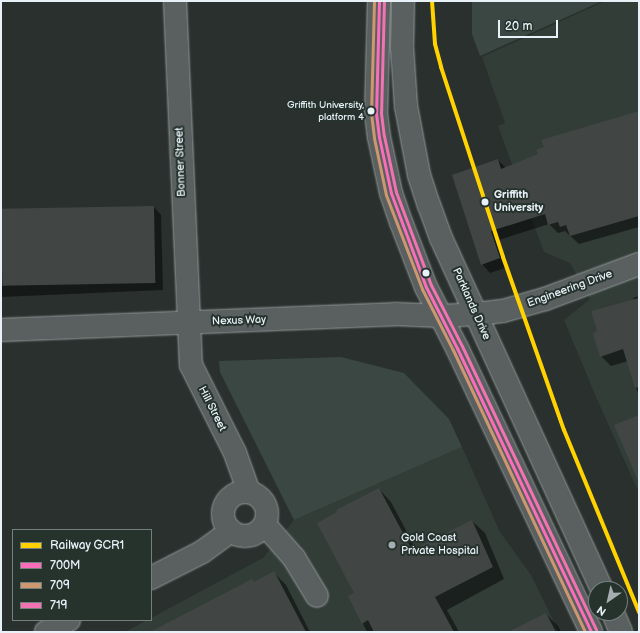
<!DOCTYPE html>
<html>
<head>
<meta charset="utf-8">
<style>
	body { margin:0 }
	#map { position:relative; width:640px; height:633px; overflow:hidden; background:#29302d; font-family:"Balsamiq Sans",sans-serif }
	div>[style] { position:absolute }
	.built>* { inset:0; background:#323d38 }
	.green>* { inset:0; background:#3b4743 }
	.shadow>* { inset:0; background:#0007 }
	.building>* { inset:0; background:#414644; transform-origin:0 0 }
	.roads { filter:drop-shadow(0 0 1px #959a9a) drop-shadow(0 0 1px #959a9a) }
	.minor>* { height:22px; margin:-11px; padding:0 11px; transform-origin:11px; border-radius:11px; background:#5a6060 }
	.minor>.ring { margin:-11px; padding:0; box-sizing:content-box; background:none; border:22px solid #5a6060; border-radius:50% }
	.bus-1>* { height:3px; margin:-1.5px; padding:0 1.5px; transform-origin:1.5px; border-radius:1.5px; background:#fb6dba }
	.bus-2>* { height:3px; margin:-1.5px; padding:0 1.5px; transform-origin:1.5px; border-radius:1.5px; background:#cd976f }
	.bus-3>* { height:3px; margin:-1.5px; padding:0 1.5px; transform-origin:1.5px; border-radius:1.5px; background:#f272b2 }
	.rail-1>* { height:4px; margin:-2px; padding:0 2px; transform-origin:2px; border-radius:2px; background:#ffd200 }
	.dots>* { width:11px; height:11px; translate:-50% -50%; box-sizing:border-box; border:2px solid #26332d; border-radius:50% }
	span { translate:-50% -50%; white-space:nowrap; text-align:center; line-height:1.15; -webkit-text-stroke:4px #26332d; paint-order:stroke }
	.bus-label { font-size:10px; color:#e8f1f8 }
	.right { translate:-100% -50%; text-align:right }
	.street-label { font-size:11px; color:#e8f1f8 }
	.stop-label { font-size:11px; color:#e8f1f8; font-weight:700 }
	.left { translate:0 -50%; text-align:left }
	.poi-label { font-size:11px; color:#e8f1f8 }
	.frame { position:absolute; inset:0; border:2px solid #e8f1f8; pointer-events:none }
	.legend { position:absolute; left:12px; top:529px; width:140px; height:92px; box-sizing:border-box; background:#26332d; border:1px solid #747f7e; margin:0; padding:5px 7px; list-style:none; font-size:12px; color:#e8f1f8 }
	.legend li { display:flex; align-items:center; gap:8px; height:20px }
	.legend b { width:20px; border:1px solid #747f7e }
	.north { position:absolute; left:588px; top:581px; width:40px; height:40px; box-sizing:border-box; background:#26332d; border:1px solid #747f7e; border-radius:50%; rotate:214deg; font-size:11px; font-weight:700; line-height:16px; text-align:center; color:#e8f1f8 }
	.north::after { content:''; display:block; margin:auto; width:14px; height:18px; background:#a5adb1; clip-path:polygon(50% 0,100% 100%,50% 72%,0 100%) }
	.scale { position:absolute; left:498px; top:20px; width:60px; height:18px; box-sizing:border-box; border:2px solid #e8f1f8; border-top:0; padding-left:5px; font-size:12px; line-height:14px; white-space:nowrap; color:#e8f1f8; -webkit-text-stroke:3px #26332d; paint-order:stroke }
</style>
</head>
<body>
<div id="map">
	<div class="built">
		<div style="clip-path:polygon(605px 1px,639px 1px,639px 493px,596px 397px,564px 320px,590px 299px,570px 263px,544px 252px,498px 126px,505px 123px,482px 57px)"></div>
		<div style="clip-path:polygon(462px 447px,500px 532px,531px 575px,559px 632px,125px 632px,147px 620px,151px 620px,151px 618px,263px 558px,294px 520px)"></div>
	</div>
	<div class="green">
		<div style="clip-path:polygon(472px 1px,602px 1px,480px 56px,472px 34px)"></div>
		<div style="clip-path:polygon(341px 357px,404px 373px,449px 419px,462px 447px,294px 520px,220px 372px,219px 361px)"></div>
	</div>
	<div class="shadow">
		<div style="clip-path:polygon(639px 112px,639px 227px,579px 244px,565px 231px,558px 233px,549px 224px,499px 240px,508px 267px,490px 273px,482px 264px,498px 160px,506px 168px)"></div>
		<div style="clip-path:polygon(154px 207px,161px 215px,163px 290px,1px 297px,1px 211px)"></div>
		<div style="clip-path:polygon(639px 296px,639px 397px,628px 361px,611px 366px,601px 356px,634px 300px,633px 298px)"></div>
		<div style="clip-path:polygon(379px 489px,391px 502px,416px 549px,472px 521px,485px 533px,504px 579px,447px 610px,459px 632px,367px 632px,350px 597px,355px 594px)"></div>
		<div style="clip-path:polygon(274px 573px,286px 585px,310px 632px,166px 632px)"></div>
		<div style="clip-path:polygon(546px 614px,558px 626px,561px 632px,510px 632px)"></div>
	</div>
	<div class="building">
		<div style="clip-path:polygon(639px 111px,639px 216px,570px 236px,566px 225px,560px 227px,558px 222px,548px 225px,545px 214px,491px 231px,500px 258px,481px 265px,452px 175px,498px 159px,501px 169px,538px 154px,536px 150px,544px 147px,541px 140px)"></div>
		<div style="left:154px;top:206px;width:77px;height:153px;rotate:89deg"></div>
		<div style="clip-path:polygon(639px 298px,639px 387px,635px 388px,623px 349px,600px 357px,593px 334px,597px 330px,591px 311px)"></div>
		<div style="clip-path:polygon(639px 415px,639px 483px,614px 425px)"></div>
		<div style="clip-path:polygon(379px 488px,412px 550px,472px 520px,493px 567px,435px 597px,454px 632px,374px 632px,368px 620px,362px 624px,348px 596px,354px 593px,317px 523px,337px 512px,336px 510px)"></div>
		<div style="clip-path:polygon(274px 571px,306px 632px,150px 632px,252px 579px,254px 582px)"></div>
		<div style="clip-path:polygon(546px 613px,556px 632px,508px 632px)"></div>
	</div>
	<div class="roads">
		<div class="minor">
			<div style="left:175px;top:1px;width:364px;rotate:87.5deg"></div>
			<div style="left:191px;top:365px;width:98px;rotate:63.4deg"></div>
			<div style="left:235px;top:453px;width:41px;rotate:70.3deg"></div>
			<div style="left:379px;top:1px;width:112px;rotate:91.5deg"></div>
			<div style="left:376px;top:113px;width:24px;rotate:83deg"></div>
			<div style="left:379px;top:137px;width:57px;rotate:77.9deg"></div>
			<div style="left:391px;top:193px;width:31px;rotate:71deg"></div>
			<div style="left:401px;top:222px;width:70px;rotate:69deg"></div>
			<div style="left:426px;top:287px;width:68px;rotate:63.1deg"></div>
			<div style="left:457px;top:348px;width:314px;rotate:64.7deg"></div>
			<div style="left:403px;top:1px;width:46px;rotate:91.2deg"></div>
			<div style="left:402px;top:47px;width:59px;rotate:86.1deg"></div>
			<div style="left:406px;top:106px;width:70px;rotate:79.3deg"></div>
			<div style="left:419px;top:175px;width:32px;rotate:72deg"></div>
			<div style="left:429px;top:205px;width:35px;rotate:70deg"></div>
			<div style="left:441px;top:238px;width:386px;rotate:65.4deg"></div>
			<div style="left:1px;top:330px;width:394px;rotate:-2.3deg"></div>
			<div style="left:395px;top:314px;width:46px;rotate:2.5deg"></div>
			<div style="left:441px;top:316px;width:36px;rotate:-3deg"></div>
			<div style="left:477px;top:314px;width:26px;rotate:-7deg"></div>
			<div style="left:503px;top:311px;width:44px;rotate:-15.9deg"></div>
			<div style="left:545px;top:299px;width:100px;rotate:-20.4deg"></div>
			<div class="ring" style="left:223px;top:492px;width:22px;height:22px"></div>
			<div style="left:265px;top:525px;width:44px;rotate:48.7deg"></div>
			<div style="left:294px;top:558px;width:44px;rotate:58.8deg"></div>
			<div style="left:151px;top:578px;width:57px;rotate:-27deg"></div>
			<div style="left:202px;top:552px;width:36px;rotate:-36deg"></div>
			<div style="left:613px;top:613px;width:21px;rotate:67deg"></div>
			<div style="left:46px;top:632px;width:26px;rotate:-28deg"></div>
		</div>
	</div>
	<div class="bus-1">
		<div style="left:379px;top:1px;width:112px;rotate:91.5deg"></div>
		<div style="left:376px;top:113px;width:24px;rotate:83deg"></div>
		<div style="left:379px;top:137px;width:57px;rotate:77.9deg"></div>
		<div style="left:391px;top:193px;width:100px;rotate:69.6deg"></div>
		<div style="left:426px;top:287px;width:68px;rotate:63.1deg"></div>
		<div style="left:457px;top:348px;width:314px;rotate:64.7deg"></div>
	</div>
	<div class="bus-2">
		<div style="left:374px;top:1px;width:112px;rotate:91.5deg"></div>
		<div style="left:371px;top:113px;width:25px;rotate:83deg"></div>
		<div style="left:374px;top:138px;width:58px;rotate:78.1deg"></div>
		<div style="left:386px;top:195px;width:101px;rotate:69deg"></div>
		<div style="left:422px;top:289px;width:68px;rotate:63.1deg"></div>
		<div style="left:453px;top:350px;width:311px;rotate:64.9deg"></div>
	</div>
	<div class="bus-3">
		<div style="left:384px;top:1px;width:112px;rotate:91.5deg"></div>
		<div style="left:381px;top:113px;width:23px;rotate:83deg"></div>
		<div style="left:384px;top:136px;width:57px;rotate:77.9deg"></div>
		<div style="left:396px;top:192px;width:99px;rotate:69.4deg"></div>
		<div style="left:431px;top:285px;width:68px;rotate:63.1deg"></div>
		<div style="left:462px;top:346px;width:314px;rotate:64.7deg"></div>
	</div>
	<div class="rail-1">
		<div style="left:432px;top:1px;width:43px;rotate:86deg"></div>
		<div style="left:435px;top:44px;width:24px;rotate:75deg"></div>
		<div style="left:441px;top:67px;width:200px;rotate:71.9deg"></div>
		<div style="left:503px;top:257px;width:183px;rotate:70.6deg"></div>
		<div style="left:564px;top:430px;width:197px;rotate:67.6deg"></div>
	</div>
	<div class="dots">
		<div style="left:371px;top:111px;background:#e8f1f8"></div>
		<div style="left:485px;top:202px;background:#e8f1f8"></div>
		<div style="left:426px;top:273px;background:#e8f1f8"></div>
		<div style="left:392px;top:545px;background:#a5adb1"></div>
	</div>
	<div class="bus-label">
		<span class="right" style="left:364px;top:111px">Griffith University,<br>platform 4</span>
	</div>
	<div class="street-label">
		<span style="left:181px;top:162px;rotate:-92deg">Bonner Street</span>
		<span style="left:570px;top:289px;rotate:-20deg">Engineering Drive</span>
		<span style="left:471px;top:304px;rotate:66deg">Parklands Drive</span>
		<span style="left:239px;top:321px;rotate:-2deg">Nexus Way</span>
		<span style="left:212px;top:409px;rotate:63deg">Hill Street</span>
	</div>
	<div class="stop-label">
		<span class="left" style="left:494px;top:202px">Griffith<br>University</span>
	</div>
	<div class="poi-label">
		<span class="left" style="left:401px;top:545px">Gold Coast<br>Private Hospital</span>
	</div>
	<div class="frame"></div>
	<ul class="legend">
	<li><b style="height:5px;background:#ffd200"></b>Railway GCR1</li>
	<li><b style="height:5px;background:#fb6dba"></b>700M</li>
	<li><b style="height:5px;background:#cd976f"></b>709</li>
	<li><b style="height:5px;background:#f272b2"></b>719</li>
	</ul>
	<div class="north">N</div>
	<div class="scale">20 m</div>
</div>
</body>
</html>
